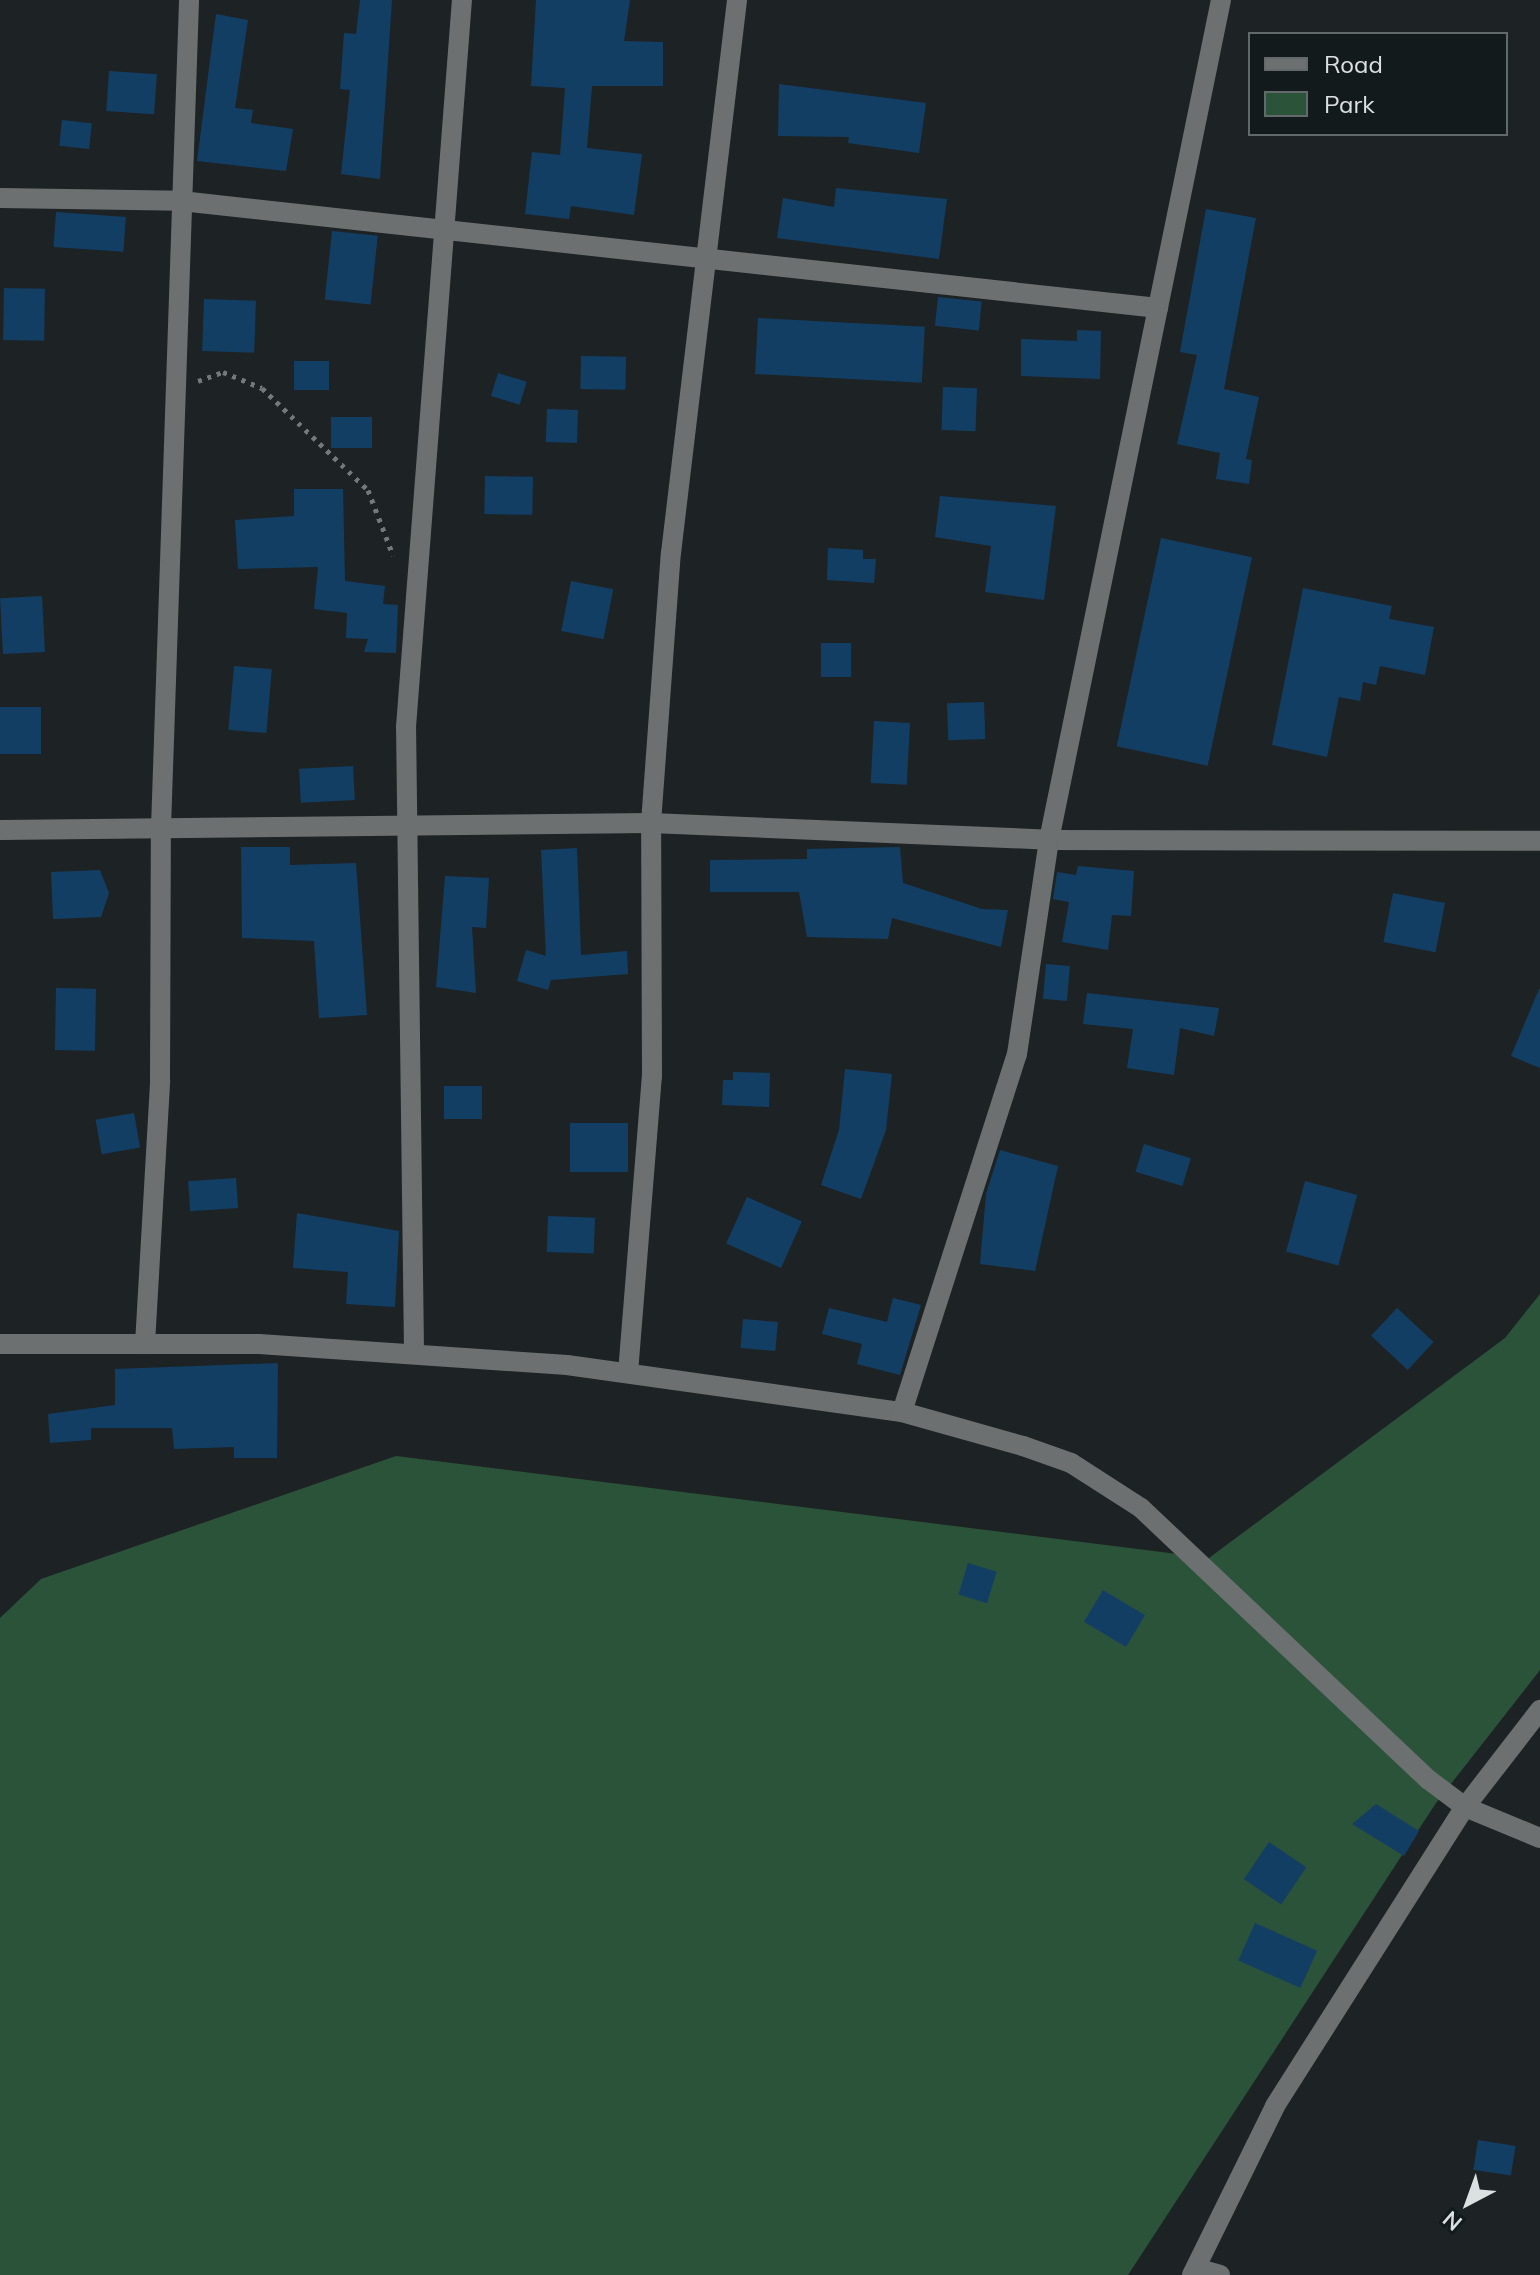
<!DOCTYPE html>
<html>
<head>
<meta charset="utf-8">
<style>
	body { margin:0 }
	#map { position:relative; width:1540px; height:2275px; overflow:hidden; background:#1d2325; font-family:Mulish,sans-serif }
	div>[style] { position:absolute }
	.green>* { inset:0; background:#2b533a }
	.building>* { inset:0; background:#133e64; transform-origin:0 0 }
	.path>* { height:5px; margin-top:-2.5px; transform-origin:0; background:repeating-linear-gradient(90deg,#73797a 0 4px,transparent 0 10px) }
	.minor>* { height:20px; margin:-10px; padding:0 10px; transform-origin:10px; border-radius:10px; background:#6c7070 }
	span { translate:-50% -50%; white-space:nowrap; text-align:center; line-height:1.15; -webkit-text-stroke:7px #131a1c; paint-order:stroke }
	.legend { position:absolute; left:1248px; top:32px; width:260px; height:104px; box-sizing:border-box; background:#131a1c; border:2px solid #63696b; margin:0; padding:10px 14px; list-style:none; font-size:24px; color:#dbe0e1 }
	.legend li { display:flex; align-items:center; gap:16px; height:40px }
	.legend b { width:40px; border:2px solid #63696b }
	.north { position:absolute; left:1428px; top:2163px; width:80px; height:80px; -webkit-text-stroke:6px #131a1c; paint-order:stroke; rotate:221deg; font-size:22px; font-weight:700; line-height:32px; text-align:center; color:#dbe0e1 }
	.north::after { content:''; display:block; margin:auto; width:28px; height:36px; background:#dbe0e1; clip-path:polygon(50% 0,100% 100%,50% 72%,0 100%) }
</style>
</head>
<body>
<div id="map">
	<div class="green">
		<div style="clip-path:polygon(1540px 1294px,1540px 1670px,1436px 1803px,1128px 2275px,0 2275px,0 1618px,41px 1579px,396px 1456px,1209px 1558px,1505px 1338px)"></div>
	</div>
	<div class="building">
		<div style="clip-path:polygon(360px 0,392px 0,380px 179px,341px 174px,350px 90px,340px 89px,344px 33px,356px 34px)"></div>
		<div style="clip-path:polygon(536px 0,630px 0,624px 41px,663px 42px,663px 86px,592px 86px,587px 148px,642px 154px,634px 215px,571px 206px,569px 219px,525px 214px,532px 152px,560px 155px,565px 88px,531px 86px)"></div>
		<div style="clip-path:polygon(216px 14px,248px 20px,235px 108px,253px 110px,251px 123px,293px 129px,286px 171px,197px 161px)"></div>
		<div style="left:109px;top:71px;width:48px;height:40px;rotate:4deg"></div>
		<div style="clip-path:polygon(779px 84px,926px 103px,919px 153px,848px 143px,849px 137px,778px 136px)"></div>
		<div style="left:62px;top:120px;width:30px;height:26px;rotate:6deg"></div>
		<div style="clip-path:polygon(836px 188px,947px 199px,939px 259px,777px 238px,783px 198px,834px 207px)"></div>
		<div style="clip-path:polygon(1206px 209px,1256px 218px,1224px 389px,1259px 397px,1246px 459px,1252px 460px,1249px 484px,1216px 479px,1220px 453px,1177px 444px,1197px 355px,1180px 352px)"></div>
		<div style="left:56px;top:212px;width:70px;height:35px;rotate:4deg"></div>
		<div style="left:332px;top:231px;width:46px;height:69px;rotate:6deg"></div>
		<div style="left:4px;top:288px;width:41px;height:52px;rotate:1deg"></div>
		<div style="left:938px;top:297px;width:44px;height:29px;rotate:6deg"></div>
		<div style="left:204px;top:299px;width:52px;height:52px;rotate:2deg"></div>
		<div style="left:758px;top:318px;width:167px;height:56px;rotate:3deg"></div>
		<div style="clip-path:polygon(1077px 330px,1101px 331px,1100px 379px,1021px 376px,1021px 339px,1077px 341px)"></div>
		<div style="left:581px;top:356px;width:45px;height:33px;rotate:1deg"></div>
		<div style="left:294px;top:361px;width:35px;height:29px"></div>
		<div style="left:498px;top:373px;width:30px;height:24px;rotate:17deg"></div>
		<div style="left:943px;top:387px;width:34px;height:43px;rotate:2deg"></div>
		<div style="left:547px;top:409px;width:31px;height:33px;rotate:2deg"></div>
		<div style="left:372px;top:417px;width:31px;height:41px;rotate:90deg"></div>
		<div style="left:485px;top:476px;width:48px;height:38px;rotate:1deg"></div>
		<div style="clip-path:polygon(294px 489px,343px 489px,345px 581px,385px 586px,383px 604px,398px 605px,396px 653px,364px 652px,368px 639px,346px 638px,347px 613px,314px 609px,318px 567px,238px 569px,235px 520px,294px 516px)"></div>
		<div style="clip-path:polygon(940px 496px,1056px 506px,1044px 600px,985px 592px,991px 546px,935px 537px)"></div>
		<div style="left:1161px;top:538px;width:93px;height:213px;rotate:12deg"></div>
		<div style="clip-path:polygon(828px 548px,863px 550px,863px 559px,876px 559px,874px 583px,827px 580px)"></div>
		<div style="left:571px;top:581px;width:43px;height:51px;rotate:11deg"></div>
		<div style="clip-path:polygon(1303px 588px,1392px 606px,1389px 619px,1434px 627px,1425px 675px,1380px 666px,1376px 685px,1363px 682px,1360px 701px,1339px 697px,1327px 757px,1272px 745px)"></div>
		<div style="left:42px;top:596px;width:56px;height:42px;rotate:87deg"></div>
		<div style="left:821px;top:643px;width:30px;height:34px"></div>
		<div style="left:234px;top:666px;width:38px;height:64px;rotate:5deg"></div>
		<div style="left:984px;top:702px;width:37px;height:37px;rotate:88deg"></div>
		<div style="left:0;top:707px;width:41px;height:47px"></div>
		<div style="left:874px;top:721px;width:36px;height:62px;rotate:3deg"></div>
		<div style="left:353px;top:766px;width:34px;height:54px;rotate:87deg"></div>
		<div style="clip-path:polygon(241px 847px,290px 847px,290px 865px,356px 863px,367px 1015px,319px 1018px,314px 941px,242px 938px)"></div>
		<div style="clip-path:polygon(900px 847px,903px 883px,982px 909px,1008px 910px,1001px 947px,892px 918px,888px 939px,807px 937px,799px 892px,710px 892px,710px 860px,807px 859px,807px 849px)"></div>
		<div style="clip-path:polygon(577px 848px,581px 955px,627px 951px,628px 974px,551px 980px,548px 990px,517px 981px,526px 950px,546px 956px,541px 850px)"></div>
		<div style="clip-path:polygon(1078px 866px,1134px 871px,1131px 916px,1112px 915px,1108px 950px,1062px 942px,1069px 902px,1053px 899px,1057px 872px,1076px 875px)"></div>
		<div style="clip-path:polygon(100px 870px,109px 893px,101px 917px,53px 919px,51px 872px)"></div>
		<div style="clip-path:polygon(445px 876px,489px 878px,486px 928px,472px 927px,476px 993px,436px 987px)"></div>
		<div style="left:1393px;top:893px;width:53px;height:50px;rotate:11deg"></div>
		<div style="left:1046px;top:964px;width:24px;height:35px;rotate:5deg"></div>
		<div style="left:56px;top:988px;width:40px;height:62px;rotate:1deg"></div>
		<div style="clip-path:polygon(1539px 989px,1540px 989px,1540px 1068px,1511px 1056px)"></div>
		<div style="clip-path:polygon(1087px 993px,1219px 1008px,1214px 1036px,1180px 1028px,1174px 1075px,1127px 1068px,1133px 1029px,1083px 1024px)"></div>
		<div style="clip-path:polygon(845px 1069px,892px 1074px,886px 1130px,861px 1199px,821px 1185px,839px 1130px)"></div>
		<div style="clip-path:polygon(733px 1072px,770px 1073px,769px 1107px,722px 1105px,723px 1080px,733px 1080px)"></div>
		<div style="left:444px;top:1086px;width:38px;height:33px"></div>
		<div style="left:134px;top:1113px;width:35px;height:39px;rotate:80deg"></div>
		<div style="left:570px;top:1123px;width:58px;height:49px"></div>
		<div style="left:1144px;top:1144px;width:49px;height:29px;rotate:17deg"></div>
		<div style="clip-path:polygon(1000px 1150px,1058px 1166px,1035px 1271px,980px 1264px,986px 1194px)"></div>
		<div style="left:236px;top:1178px;width:30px;height:48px;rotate:86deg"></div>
		<div style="left:1305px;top:1181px;width:54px;height:73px;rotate:15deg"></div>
		<div style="left:747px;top:1197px;width:60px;height:51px;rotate:24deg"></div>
		<div style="clip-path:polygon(297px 1213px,399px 1231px,395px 1307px,346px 1304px,348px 1272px,293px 1268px)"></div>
		<div style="left:548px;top:1216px;width:47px;height:36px;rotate:2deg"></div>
		<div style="clip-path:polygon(893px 1298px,921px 1305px,900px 1375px,857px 1364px,862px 1344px,822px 1334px,829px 1308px,887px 1322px)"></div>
		<div style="left:1397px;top:1308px;width:50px;height:38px;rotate:43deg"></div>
		<div style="left:743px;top:1319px;width:35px;height:29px;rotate:5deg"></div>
		<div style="clip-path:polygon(278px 1363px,277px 1458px,234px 1458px,234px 1447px,174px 1449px,172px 1428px,91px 1428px,91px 1440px,50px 1443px,48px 1414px,115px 1405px,115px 1369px)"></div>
		<div style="left:968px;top:1563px;width:30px;height:33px;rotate:17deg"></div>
		<div style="left:1103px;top:1590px;width:49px;height:37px;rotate:31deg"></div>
		<div style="clip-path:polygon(1376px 1804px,1419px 1831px,1404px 1856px,1352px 1824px)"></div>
		<div style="left:1269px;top:1842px;width:45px;height:45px;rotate:34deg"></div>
		<div style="left:1255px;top:1923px;width:68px;height:41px;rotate:24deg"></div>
		<div style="left:1478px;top:2140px;width:38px;height:30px;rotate:9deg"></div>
	</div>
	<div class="path">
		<div style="left:198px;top:381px;width:27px;rotate:-20deg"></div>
		<div style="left:223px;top:372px;width:42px;rotate:22.3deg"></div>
		<div style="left:262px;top:388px;width:147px;rotate:43.9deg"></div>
		<div style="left:368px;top:490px;width:70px;rotate:69deg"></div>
	</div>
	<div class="minor">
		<div style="left:0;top:198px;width:181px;rotate:0.9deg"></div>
		<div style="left:181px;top:201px;width:983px;rotate:6.25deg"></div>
		<div style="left:0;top:830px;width:651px;rotate:-0.62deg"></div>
		<div style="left:651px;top:823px;width:398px;rotate:2.4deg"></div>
		<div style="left:1049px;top:840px;width:491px;rotate:0.1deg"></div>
		<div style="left:0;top:1344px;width:259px"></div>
		<div style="left:259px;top:1344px;width:309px;rotate:3.9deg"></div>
		<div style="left:567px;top:1365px;width:338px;rotate:8deg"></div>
		<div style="left:902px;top:1412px;width:126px;rotate:15.7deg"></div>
		<div style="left:1023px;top:1446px;width:51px;rotate:19.5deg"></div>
		<div style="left:1071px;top:1463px;width:83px;rotate:32.7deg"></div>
		<div style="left:1141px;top:1508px;width:396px;rotate:43.4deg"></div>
		<div style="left:1429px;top:1780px;width:45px;rotate:36.9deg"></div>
		<div style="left:1465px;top:1807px;width:81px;rotate:22.5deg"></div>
		<div style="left:145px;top:1344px;width:264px;rotate:-86.7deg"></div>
		<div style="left:160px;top:1080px;width:252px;rotate:-89.8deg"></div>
		<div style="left:161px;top:828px;width:828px;rotate:-88.06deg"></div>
		<div style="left:414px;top:1351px;width:624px;rotate:-90.73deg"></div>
		<div style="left:406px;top:727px;width:729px;rotate:-85.6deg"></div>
		<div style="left:628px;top:1373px;width:298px;rotate:-85.4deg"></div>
		<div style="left:652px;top:1076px;width:253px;rotate:-90.2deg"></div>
		<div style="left:651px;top:823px;width:271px;rotate:-85.8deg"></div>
		<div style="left:671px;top:553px;width:557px;rotate:-83.19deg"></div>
		<div style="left:902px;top:1412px;width:376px;rotate:-72.2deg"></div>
		<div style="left:1017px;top:1054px;width:216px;rotate:-81.5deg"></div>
		<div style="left:1049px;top:840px;width:857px;rotate:-78.43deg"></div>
		<div style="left:1196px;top:2268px;width:25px;rotate:16deg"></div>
		<div style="left:1192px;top:2275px;width:188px;rotate:-63.8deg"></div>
		<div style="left:1275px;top:2106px;width:354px;rotate:-57.6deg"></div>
		<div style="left:1465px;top:1807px;width:123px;rotate:-52.3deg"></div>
	</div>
	<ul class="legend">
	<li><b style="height:10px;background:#6c7070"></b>Road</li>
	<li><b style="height:22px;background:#2b533a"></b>Park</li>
	</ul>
	<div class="north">N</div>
</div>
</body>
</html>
